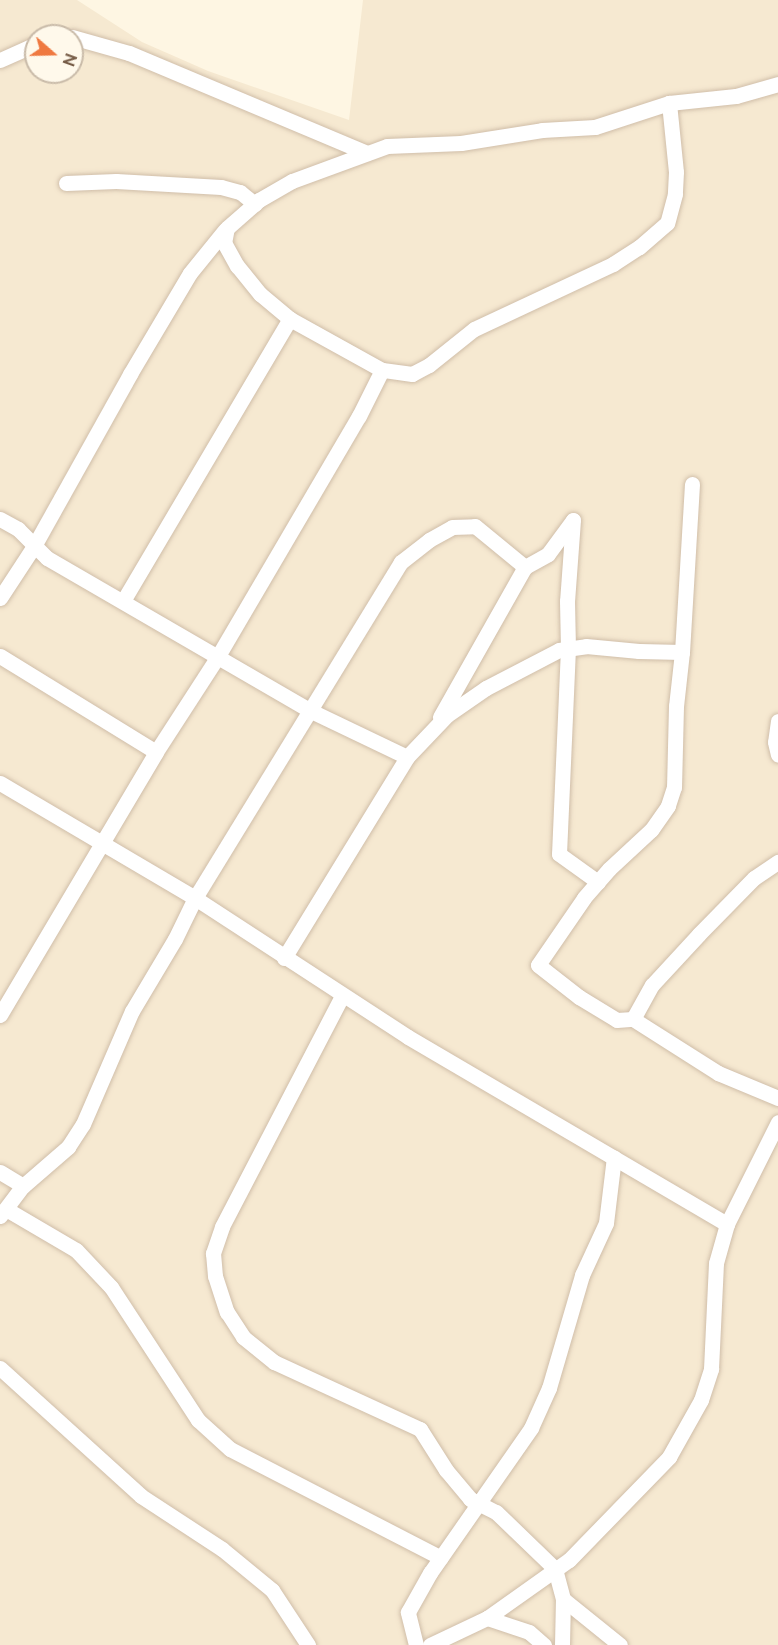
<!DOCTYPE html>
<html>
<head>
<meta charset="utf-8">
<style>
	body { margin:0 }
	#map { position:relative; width:778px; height:1645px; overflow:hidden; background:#fef6e3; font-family:Raleway,sans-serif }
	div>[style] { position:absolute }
	.residential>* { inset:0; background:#f6e9d1 }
	.roads { filter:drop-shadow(0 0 2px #d0bea9) drop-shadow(0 0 2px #d0bea9) }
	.street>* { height:15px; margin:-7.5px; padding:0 7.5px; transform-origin:7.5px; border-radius:7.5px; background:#fff }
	span { translate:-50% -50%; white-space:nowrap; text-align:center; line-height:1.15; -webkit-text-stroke:5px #fff9eb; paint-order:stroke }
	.north { position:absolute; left:24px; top:24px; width:60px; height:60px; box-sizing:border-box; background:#fff9eb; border:2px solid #c9bba9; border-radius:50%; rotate:110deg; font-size:16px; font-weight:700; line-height:24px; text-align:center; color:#775d47 }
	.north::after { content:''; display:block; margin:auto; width:21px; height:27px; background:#ef7940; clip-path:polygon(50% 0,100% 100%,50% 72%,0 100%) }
</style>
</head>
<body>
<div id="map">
	<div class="residential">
		<div style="clip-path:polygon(evenodd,0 0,77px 0,142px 42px,208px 71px,349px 120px,363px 0,778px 0,778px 1645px,0 1645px,0 0,36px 36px,72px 36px,72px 72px,36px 72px,36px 36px)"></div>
	</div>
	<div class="roads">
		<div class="street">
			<div style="left:72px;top:37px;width:59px;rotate:15.7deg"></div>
			<div style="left:129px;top:53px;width:258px;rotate:22.8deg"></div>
			<div style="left:0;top:60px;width:39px;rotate:-24deg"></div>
			<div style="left:669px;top:103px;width:69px;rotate:84.2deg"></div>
			<div style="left:676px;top:172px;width:22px;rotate:93deg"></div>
			<div style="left:675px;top:194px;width:30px;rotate:105deg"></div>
			<div style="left:667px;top:223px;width:37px;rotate:139deg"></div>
			<div style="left:639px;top:247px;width:31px;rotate:147deg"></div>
			<div style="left:613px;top:264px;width:153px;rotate:154.9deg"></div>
			<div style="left:474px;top:329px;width:58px;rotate:141.3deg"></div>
			<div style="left:429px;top:365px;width:19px;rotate:152deg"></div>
			<div style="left:412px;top:374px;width:30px;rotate:-172deg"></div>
			<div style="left:382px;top:370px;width:105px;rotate:-151deg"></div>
			<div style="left:290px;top:319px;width:39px;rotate:-140deg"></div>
			<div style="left:260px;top:294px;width:36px;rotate:-129deg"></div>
			<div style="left:237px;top:266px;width:26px;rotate:-119deg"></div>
			<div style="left:224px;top:243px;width:15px;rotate:-79deg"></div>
			<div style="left:227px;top:228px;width:43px;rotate:-41.2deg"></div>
			<div style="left:259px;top:200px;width:38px;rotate:-30deg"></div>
			<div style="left:292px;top:181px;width:101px;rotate:-20.2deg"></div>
			<div style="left:387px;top:146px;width:74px;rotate:-2.3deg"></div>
			<div style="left:461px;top:143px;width:82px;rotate:-9.1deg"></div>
			<div style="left:542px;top:130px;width:53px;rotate:-3.2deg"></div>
			<div style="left:595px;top:127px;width:78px;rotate:-18deg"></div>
			<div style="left:669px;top:103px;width:67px;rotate:-6deg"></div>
			<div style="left:736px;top:96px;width:44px;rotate:-15.9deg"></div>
			<div style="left:66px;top:183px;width:50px;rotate:-2.3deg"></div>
			<div style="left:116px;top:181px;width:105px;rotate:3.3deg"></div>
			<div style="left:221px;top:187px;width:20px;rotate:15deg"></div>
			<div style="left:240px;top:192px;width:19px;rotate:39deg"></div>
			<div style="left:692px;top:484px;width:168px;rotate:93.4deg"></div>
			<div style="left:682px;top:652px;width:54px;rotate:96.3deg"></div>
			<div style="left:676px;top:706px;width:81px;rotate:91.4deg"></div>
			<div style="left:674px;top:787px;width:20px;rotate:108deg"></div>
			<div style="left:668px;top:806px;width:29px;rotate:125deg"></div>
			<div style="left:651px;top:830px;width:57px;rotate:137.1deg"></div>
			<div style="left:609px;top:869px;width:38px;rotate:131deg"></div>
			<div style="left:584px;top:898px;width:81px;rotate:124.5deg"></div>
			<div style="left:538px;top:965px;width:52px;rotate:38deg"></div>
			<div style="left:579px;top:997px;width:44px;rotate:31.2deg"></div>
			<div style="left:617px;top:1020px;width:16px;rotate:-4deg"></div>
			<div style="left:633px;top:1019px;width:39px;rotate:-61deg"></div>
			<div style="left:652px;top:985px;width:69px;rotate:-47.3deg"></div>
			<div style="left:699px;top:934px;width:78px;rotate:-45.5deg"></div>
			<div style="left:754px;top:878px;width:29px;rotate:-34deg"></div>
			<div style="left:0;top:519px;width:21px;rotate:29deg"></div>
			<div style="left:18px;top:529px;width:41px;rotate:45deg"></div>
			<div style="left:47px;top:558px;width:305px;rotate:30.1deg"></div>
			<div style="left:311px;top:711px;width:106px;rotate:25.6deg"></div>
			<div style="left:573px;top:520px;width:81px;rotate:94.2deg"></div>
			<div style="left:567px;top:601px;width:47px;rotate:88.8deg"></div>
			<div style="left:568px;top:648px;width:206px;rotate:92.5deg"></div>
			<div style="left:559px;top:854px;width:48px;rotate:35.7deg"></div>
			<div style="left:0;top:598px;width:62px;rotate:-56.8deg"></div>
			<div style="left:34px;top:546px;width:197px;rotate:-60.8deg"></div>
			<div style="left:130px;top:374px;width:117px;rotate:-59.3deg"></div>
			<div style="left:190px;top:273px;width:55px;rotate:-50.9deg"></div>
			<div style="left:123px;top:601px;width:328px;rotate:-59.4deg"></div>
			<div style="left:0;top:656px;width:183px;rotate:31.6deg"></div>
			<div style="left:440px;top:717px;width:172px;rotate:-60.5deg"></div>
			<div style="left:525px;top:567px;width:26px;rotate:-29deg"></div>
			<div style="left:548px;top:554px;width:42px;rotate:-53.7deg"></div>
			<div style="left:778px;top:721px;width:21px;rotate:98deg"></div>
			<div style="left:775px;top:742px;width:13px;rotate:77deg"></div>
			<div style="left:0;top:783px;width:226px;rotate:30.5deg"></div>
			<div style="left:195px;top:898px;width:254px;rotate:33.1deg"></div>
			<div style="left:408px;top:1037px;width:370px;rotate:30.4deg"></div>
			<div style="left:284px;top:958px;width:236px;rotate:-58.5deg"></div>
			<div style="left:407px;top:757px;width:58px;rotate:-46.4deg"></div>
			<div style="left:447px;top:715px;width:47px;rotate:-34.7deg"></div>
			<div style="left:486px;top:688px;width:82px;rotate:-27.5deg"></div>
			<div style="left:559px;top:650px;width:27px;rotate:-8deg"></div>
			<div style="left:586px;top:646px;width:53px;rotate:5.4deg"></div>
			<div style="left:639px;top:651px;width:43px;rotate:1.3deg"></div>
			<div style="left:342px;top:996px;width:260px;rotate:117.5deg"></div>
			<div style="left:222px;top:1227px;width:28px;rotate:109deg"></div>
			<div style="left:213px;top:1253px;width:23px;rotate:85deg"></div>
			<div style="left:215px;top:1276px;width:38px;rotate:72deg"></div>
			<div style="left:227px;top:1312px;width:30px;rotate:57deg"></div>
			<div style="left:243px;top:1337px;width:40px;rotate:39deg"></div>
			<div style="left:274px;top:1362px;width:161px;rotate:24.7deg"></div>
			<div style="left:420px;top:1429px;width:49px;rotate:57.6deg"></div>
			<div style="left:446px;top:1470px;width:38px;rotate:50deg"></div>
			<div style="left:470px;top:1499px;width:29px;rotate:27deg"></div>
			<div style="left:496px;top:1512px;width:82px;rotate:44deg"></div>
			<div style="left:555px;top:1569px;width:31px;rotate:75deg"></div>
			<div style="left:563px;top:1599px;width:73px;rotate:38.9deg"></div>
			<div style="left:0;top:1015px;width:306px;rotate:-59.3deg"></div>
			<div style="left:156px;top:752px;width:114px;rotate:-57.1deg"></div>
			<div style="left:218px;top:656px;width:278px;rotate:-59.6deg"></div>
			<div style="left:359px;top:416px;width:51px;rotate:-63.4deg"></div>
			<div style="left:633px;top:1019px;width:101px;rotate:32.4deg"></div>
			<div style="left:718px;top:1073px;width:65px;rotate:22.6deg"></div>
			<div style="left:0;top:1172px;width:27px;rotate:31deg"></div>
			<div style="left:6px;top:1209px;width:81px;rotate:30.4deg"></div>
			<div style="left:76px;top:1250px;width:51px;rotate:46.6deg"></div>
			<div style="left:111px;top:1287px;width:159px;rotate:56.8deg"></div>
			<div style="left:198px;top:1420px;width:43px;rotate:42.2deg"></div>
			<div style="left:230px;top:1449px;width:237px;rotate:27.3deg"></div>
			<div style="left:0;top:1216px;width:38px;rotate:-53deg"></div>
			<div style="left:23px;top:1186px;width:60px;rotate:-40.9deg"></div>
			<div style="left:68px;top:1147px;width:27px;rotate:-57deg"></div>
			<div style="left:83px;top:1124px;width:123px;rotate:-66.6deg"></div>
			<div style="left:132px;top:1011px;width:84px;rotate:-59.2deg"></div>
			<div style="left:175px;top:939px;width:46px;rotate:-64deg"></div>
			<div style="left:195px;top:898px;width:394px;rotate:-58.5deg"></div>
			<div style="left:401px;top:562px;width:36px;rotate:-38deg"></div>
			<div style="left:429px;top:540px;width:26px;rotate:-29deg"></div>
			<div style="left:452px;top:527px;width:23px;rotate:-2deg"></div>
			<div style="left:475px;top:526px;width:65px;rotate:39.4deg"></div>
			<div style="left:0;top:1368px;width:190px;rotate:42.2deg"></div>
			<div style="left:141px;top:1496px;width:97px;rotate:33.2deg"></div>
			<div style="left:222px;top:1549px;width:65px;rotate:39.4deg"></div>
			<div style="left:272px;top:1590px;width:66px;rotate:56.8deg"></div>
			<div style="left:487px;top:1618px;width:44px;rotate:18.4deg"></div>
			<div style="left:529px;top:1632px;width:20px;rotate:41deg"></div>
			<div style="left:416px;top:1645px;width:34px;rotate:-104deg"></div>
			<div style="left:408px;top:1612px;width:45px;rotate:-60.6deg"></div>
			<div style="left:430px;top:1573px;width:177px;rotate:-55.1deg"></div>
			<div style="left:531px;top:1428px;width:44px;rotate:-65.8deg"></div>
			<div style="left:549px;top:1388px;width:118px;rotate:-73.7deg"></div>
			<div style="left:582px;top:1275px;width:57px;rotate:-65.2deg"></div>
			<div style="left:606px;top:1223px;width:66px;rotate:-83.1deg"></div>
			<div style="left:430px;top:1645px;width:63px;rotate:-25.3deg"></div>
			<div style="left:487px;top:1618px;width:100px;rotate:-35.3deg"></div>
			<div style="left:569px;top:1560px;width:144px;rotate:-45.8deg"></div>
			<div style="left:669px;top:1457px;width:65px;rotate:-60.7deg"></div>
			<div style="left:701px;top:1400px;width:33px;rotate:-72deg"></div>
			<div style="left:711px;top:1369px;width:106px;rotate:-87.3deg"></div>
			<div style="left:716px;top:1263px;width:41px;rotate:-74.2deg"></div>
			<div style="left:727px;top:1224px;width:114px;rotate:-63.4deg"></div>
			<div style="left:562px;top:1645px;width:46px;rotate:-88.8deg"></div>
		</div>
	</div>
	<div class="north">N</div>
</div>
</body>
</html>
